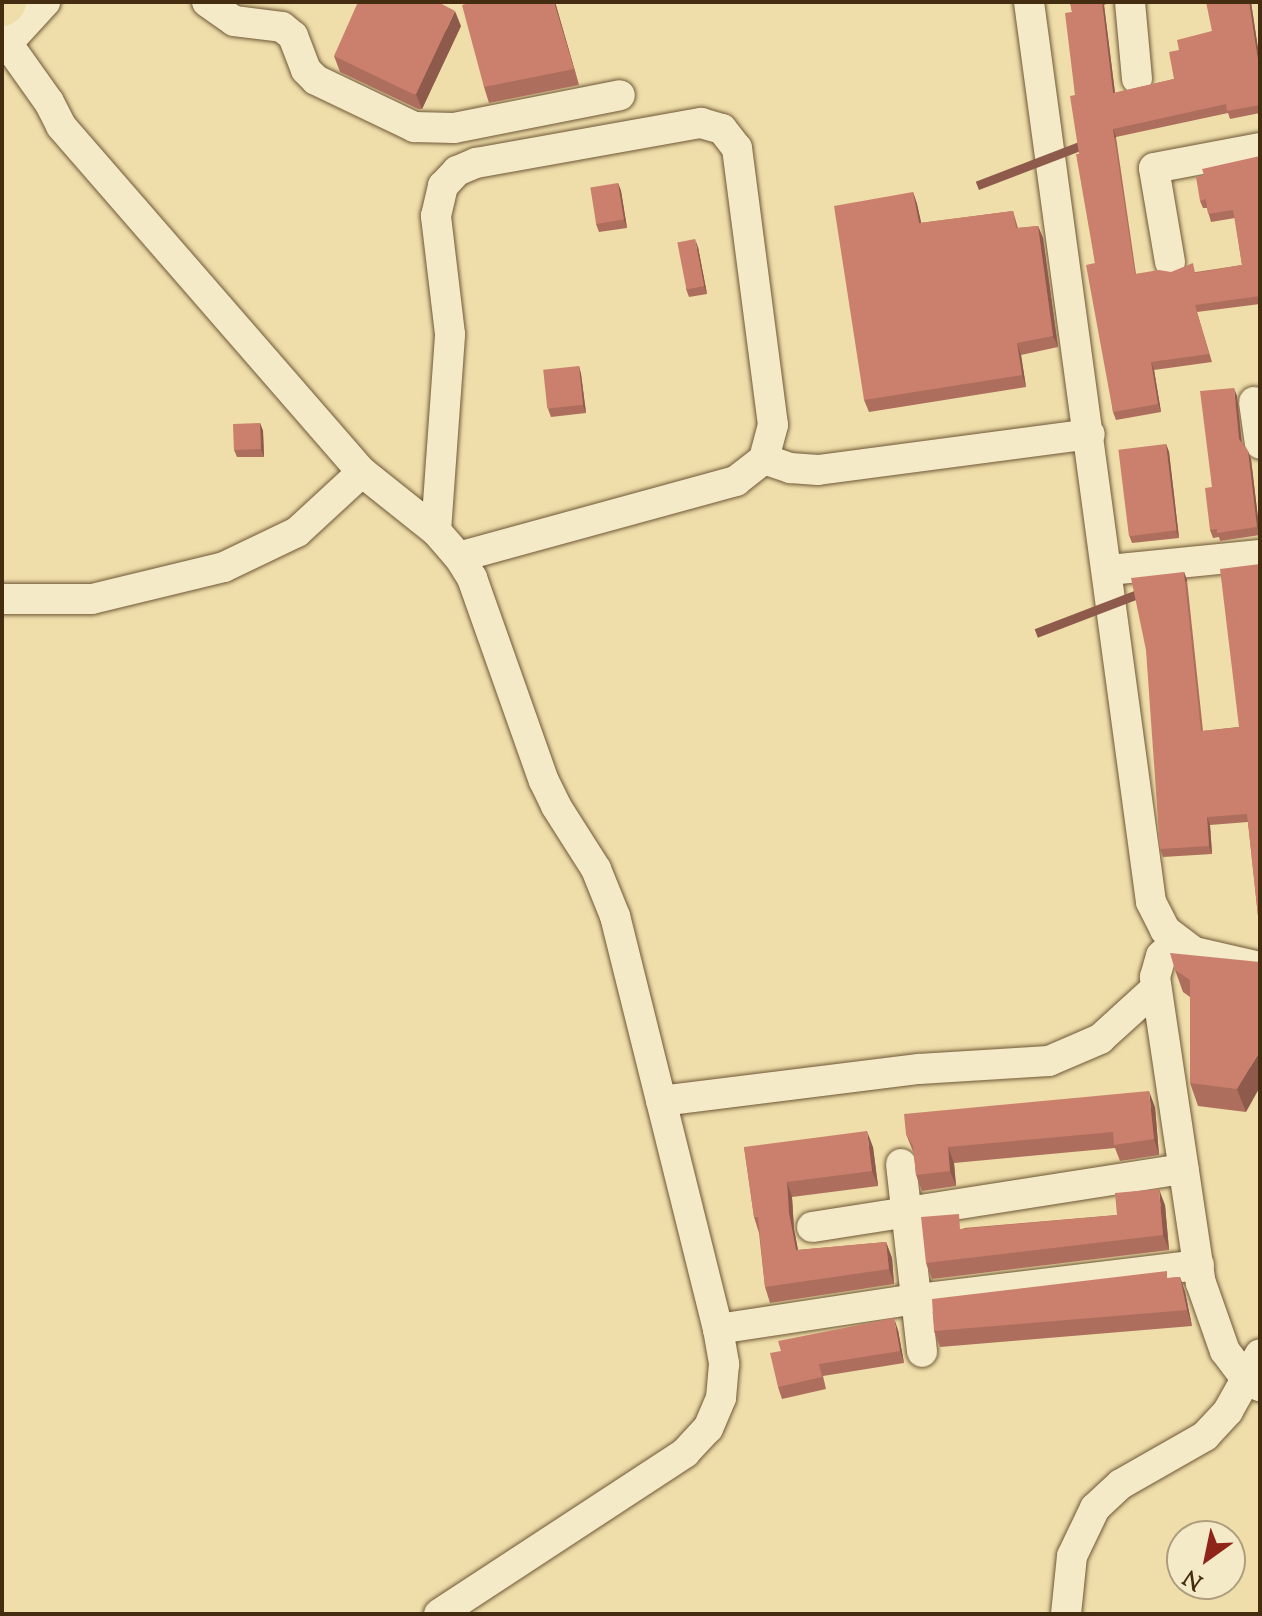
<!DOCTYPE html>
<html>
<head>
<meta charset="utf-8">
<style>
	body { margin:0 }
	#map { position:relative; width:1262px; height:1616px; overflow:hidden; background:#efdeaa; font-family:"Sorts Mill Goudy",serif }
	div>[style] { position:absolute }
	.roads { filter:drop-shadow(0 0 2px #6f5837) drop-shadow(0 0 2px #6f5837) }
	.minor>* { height:30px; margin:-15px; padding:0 15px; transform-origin:15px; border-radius:15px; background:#f5eac8 }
	.highway>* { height:44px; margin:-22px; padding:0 22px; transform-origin:22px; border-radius:22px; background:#efdeaa }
	.wall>* { inset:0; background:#ae6e5d }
	.shaded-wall>* { inset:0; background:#8d5a4c; transform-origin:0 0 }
	.building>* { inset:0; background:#ca806c; transform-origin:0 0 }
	span { translate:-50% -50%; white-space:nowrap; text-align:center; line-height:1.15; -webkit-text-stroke:7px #f5eac8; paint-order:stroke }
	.frame { position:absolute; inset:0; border:4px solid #442c11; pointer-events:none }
	.north { position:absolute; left:1166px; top:1520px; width:80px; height:80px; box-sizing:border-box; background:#f5eac8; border:2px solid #ae9e7f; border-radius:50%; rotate:213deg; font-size:22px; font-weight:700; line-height:32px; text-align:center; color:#442c11 }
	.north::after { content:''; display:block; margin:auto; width:28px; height:36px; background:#8f2418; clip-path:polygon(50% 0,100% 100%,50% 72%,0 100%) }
</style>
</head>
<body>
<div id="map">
	<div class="roads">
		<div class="minor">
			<div style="left:207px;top:2px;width:33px;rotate:35deg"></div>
			<div style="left:234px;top:21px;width:48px;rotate:7.1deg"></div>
			<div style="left:282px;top:27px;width:14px;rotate:39deg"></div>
			<div style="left:293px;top:36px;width:36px;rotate:69deg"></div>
			<div style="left:306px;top:70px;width:14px;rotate:45deg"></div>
			<div style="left:316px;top:80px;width:109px;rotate:25.6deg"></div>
			<div style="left:414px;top:127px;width:40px;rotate:1.4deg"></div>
			<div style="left:454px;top:128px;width:169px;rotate:-11.2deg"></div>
			<div style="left:1029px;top:2px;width:908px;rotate:82.28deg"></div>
			<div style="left:1151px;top:902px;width:31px;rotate:63deg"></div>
			<div style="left:1165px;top:930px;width:36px;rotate:37deg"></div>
			<div style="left:1194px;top:952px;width:68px;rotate:12.8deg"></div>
			<div style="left:1130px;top:2px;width:77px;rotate:84.8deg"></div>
			<div style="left:7px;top:43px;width:72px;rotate:54.6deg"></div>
			<div style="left:49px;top:102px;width:27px;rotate:63deg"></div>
			<div style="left:61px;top:126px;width:459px;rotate:49deg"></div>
			<div style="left:362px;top:472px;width:95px;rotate:38.6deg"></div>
			<div style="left:436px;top:531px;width:35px;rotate:49deg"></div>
			<div style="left:459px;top:557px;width:25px;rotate:58deg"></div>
			<div style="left:472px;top:578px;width:215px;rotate:70.5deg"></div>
			<div style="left:544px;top:781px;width:28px;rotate:64deg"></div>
			<div style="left:556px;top:806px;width:75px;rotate:57.6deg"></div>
			<div style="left:596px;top:869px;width:51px;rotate:68deg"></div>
			<div style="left:615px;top:916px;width:426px;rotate:76deg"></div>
			<div style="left:718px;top:1329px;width:36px;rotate:80deg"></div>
			<div style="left:724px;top:1364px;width:34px;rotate:95deg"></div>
			<div style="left:721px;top:1398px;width:33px;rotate:113deg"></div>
			<div style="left:708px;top:1428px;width:34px;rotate:133deg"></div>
			<div style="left:685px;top:1453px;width:294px;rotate:146.8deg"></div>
			<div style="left:2px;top:49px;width:64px;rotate:-47.5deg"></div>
			<div style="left:1170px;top:262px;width:95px;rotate:-99.7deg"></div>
			<div style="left:1154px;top:168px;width:108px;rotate:-10.7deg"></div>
			<div style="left:1254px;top:402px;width:42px;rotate:81.9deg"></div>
			<div style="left:764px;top:459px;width:28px;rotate:19deg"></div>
			<div style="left:790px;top:468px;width:28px;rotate:4deg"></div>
			<div style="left:818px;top:470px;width:274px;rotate:-7.5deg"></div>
			<div style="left:436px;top:531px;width:197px;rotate:-85.9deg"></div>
			<div style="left:450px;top:334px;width:119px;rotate:-96.8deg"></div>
			<div style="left:436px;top:216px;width:31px;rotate:-77deg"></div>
			<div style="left:443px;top:186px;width:21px;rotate:-47deg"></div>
			<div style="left:457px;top:171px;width:21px;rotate:-23deg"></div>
			<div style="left:476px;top:163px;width:229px;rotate:-10.1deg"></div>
			<div style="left:701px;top:123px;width:22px;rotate:16deg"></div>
			<div style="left:722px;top:129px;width:24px;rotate:52deg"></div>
			<div style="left:737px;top:148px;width:279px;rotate:82.6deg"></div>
			<div style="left:773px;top:425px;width:35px;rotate:105deg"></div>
			<div style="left:764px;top:459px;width:36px;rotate:142deg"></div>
			<div style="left:736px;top:481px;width:287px;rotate:164.7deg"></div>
			<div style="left:1109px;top:570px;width:152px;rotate:-5.7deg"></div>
			<div style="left:2px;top:599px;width:90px"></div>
			<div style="left:92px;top:599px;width:136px;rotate:-13.6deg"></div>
			<div style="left:224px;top:567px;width:81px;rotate:-25.6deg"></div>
			<div style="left:297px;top:532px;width:88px;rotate:-42.7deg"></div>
			<div style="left:1176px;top:941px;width:21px;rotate:135deg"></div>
			<div style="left:1161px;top:956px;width:22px;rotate:106deg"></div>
			<div style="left:1155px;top:977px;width:309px;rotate:81.5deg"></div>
			<div style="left:1201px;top:1283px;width:72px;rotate:70.6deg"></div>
			<div style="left:1225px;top:1351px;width:35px;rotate:53deg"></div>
			<div style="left:1246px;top:1379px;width:16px;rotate:27deg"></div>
			<div style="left:661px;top:1101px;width:260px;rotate:-7.1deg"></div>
			<div style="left:919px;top:1069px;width:130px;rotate:-3.5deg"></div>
			<div style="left:1049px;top:1061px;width:56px;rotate:-23.3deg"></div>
			<div style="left:1100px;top:1039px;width:76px;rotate:-42.3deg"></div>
			<div style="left:901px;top:1164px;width:189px;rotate:83.6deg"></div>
			<div style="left:812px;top:1227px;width:376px;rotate:-8.9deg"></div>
			<div style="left:718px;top:1329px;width:201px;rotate:-8.6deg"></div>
			<div style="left:917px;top:1299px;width:284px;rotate:-6.9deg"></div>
			<div style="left:1066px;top:1614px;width:58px;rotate:-84.1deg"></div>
			<div style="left:1072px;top:1556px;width:53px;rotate:-64.4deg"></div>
			<div style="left:1095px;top:1508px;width:35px;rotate:-43deg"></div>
			<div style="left:1121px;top:1484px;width:97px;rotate:-29.7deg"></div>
			<div style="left:1205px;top:1436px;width:34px;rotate:-47deg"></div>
			<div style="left:1228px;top:1411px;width:65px;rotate:-60.7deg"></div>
		</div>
		<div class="highway">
			<div style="left:2px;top:4px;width:3px;rotate:-45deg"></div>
		</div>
	</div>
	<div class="wall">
		<div style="clip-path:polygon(473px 2px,555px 2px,579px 85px,489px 103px,484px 87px)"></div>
		<div style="clip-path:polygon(1070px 2px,1112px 2px,1104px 5px,1115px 93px,1174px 79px,1179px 50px,1212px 31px,1251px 2px,1260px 62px,1260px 113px,1230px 119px,1228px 113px,1116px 137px,1136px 274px,1171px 272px,1196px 272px,1242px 265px,1235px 218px,1211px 222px,1207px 208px,1203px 208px,1200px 201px,1204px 175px,1260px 156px,1260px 304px,1197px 312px,1212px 362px,1154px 370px,1161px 412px,1116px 420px,1113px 412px,1095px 263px,1079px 154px,1075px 95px,1072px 12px)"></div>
		<div style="clip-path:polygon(461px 26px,422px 109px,418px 109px,340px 72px,334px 56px)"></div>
		<div style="clip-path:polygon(618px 183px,621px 191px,627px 228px,599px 232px,596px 224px)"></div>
		<div style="clip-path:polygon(913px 192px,917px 204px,921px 223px,1013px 211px,1018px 228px,1038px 226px,1043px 238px,1058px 347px,1021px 355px,1026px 387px,869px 412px,864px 400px)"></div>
		<div style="clip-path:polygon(698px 247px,707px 294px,689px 297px,686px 289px)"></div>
		<div style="clip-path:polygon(579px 366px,581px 374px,586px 413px,551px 417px,548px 409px)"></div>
		<div style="clip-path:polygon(1237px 396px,1242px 442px,1248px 451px,1251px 459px,1260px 535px,1220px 541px,1219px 537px,1213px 538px,1210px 530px,1212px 487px)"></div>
		<div style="clip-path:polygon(260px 423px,263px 431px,264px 457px,237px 457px,234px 450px)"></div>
		<div style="clip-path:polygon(1166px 444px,1169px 452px,1179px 538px,1132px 543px,1129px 535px)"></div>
		<div style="clip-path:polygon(1260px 564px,1260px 923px,1258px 916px,1248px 822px,1210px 825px,1212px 854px,1163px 857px,1160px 849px,1184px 572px,1187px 580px,1203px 731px,1239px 727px)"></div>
		<div style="clip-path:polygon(1260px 962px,1246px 1112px,1198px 1106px,1190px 1083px,1190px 997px,1183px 992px,1175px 970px)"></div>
		<div style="clip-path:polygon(1155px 1107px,1159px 1155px,1120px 1161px,1115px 1148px,954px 1163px,956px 1186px,922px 1191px,916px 1175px,914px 1154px,906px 1134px)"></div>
		<div style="clip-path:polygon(744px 1147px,873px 1147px,878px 1186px,792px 1197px,794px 1229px,798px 1250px,886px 1242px,892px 1258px,894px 1284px,770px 1303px,765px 1287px,759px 1233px,754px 1217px)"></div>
		<div style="clip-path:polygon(1165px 1205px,1169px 1250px,932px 1279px,926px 1263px,964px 1228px,1117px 1215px)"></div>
		<div style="clip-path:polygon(1180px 1277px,1185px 1292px,1192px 1326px,940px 1347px,934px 1331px,1169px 1278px)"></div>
		<div style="clip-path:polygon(898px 1330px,904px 1363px,823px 1376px,826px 1389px,782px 1399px,778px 1387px,781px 1351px)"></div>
	</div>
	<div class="shaded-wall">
		<div style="clip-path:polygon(554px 2px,555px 2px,579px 85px,574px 69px)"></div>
		<div style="clip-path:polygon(1102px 2px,1104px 5px,1116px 101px,1113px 93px)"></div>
		<div style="clip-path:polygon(1249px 2px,1251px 2px,1260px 62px,1260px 73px)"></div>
		<div style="clip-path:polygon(455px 11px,461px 26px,422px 109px,416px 94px)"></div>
		<div style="left:1113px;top:129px;width:9px;height:147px;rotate:69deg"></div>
		<div style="clip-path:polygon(618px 183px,621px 191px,627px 228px,624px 220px)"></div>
		<div style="clip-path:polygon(913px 192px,917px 204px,924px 235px,919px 223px)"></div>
		<div style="clip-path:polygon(1038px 226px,1043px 238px,1058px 347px,1053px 336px)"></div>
		<div style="clip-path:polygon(695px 239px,698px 247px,707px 294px,704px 286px)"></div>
		<div style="clip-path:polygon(1017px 343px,1021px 355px,1026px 387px,1022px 375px)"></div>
		<div style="clip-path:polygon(1151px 362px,1154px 370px,1161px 412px,1158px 404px)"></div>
		<div style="clip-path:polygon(579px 366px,581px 374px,586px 413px,583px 405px)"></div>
		<div style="clip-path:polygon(1234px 388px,1237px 396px,1242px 447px,1239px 439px)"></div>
		<div style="clip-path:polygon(260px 423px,263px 431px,264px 457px,261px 449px)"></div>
		<div style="clip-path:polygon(1166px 444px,1169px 452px,1179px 538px,1176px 530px)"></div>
		<div style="clip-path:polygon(1248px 451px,1251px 459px,1260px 535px,1257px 527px)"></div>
		<div style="left:1184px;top:572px;width:9px;height:160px;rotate:69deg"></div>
		<div style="clip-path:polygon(1207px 817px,1210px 825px,1212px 854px,1209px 846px)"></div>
		<div style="clip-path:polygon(1260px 1051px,1260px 1087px,1246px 1112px,1237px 1089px)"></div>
		<div style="clip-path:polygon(1149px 1091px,1155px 1107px,1159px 1155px,1154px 1139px)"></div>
		<div style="clip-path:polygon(867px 1131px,873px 1147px,878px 1186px,872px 1171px)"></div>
		<div style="clip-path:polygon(948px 1147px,954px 1163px,956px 1186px,950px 1171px)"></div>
		<div style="clip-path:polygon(787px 1182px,792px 1197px,794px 1229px,801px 1266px,796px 1250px,789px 1213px)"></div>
		<div style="clip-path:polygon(1159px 1189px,1165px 1205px,1169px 1250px,1163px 1235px)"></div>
		<div style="clip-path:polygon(886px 1242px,892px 1258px,894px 1284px,889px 1269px)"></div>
		<div style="clip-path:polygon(1180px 1277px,1185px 1292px,1192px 1326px,1187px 1310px)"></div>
		<div style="clip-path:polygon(894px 1318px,898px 1330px,904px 1363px,900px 1351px)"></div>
	</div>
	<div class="building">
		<div style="clip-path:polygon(358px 2px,438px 2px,455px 11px,416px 94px,413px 94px,334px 56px)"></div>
		<div style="clip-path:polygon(473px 2px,554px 2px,574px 69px,484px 87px,462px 5px)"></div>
		<div style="clip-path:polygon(1070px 2px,1102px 2px,1113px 93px,1174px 79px,1169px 52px,1179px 50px,1177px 40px,1212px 31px,1206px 2px,1249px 2px,1260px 73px,1260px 105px,1227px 111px,1226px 104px,1113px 129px,1135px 274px,1159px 270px,1171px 272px,1193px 263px,1195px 273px,1242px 265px,1233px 210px,1208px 214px,1206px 199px,1200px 201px,1196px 177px,1204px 175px,1202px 169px,1260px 156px,1260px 296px,1195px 305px,1209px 354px,1151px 362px,1158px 404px,1113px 412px,1086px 265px,1095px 263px,1076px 154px,1079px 154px,1070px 96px,1075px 95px,1065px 13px,1072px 12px)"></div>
		<div style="left:618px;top:183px;width:37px;height:28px;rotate:81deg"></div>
		<div style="clip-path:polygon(913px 192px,919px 223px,1013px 211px,1016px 228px,1038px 226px,1053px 336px,1017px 343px,1022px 375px,864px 400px,834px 206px)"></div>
		<div style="left:695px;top:239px;width:48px;height:18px;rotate:79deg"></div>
		<div style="left:579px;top:366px;width:39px;height:36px;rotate:84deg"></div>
		<div style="clip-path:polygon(1234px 388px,1239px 439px,1248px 451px,1257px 527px,1217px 533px,1217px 529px,1210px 530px,1205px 488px,1212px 487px,1200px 391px)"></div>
		<div style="left:260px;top:423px;width:26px;height:27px;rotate:88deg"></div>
		<div style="left:1166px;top:444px;width:87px;height:48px;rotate:83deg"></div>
		<div style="clip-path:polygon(1260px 564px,1260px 916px,1258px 916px,1247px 814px,1207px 817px,1209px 846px,1160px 849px,1146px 650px,1131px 578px,1184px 572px,1201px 731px,1239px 727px,1220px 569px)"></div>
		<div style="clip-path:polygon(1170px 953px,1260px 962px,1260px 1051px,1237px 1089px,1190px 1083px,1190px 980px,1175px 970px)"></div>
		<div style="clip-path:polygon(1149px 1091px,1154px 1139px,1114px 1145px,1113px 1132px,948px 1147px,950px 1171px,916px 1175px,913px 1146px,906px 1134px,904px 1114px)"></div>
		<div style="clip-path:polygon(867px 1131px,872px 1171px,787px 1182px,789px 1213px,796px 1250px,886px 1242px,889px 1269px,765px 1287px,758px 1217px,754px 1217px,744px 1147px)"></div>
		<div style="clip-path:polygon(1159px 1189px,1163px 1235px,926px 1263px,921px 1217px,959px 1214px,960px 1229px,1117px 1215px,1115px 1193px)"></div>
		<div style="clip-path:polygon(1167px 1271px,1167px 1278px,1180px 1277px,1187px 1310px,934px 1331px,932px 1299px)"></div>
		<div style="clip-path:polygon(894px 1318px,900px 1351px,819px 1364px,822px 1377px,778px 1387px,770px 1353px,781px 1351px,778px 1341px)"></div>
	</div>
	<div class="frame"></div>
	<div class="north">N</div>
</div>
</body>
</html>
